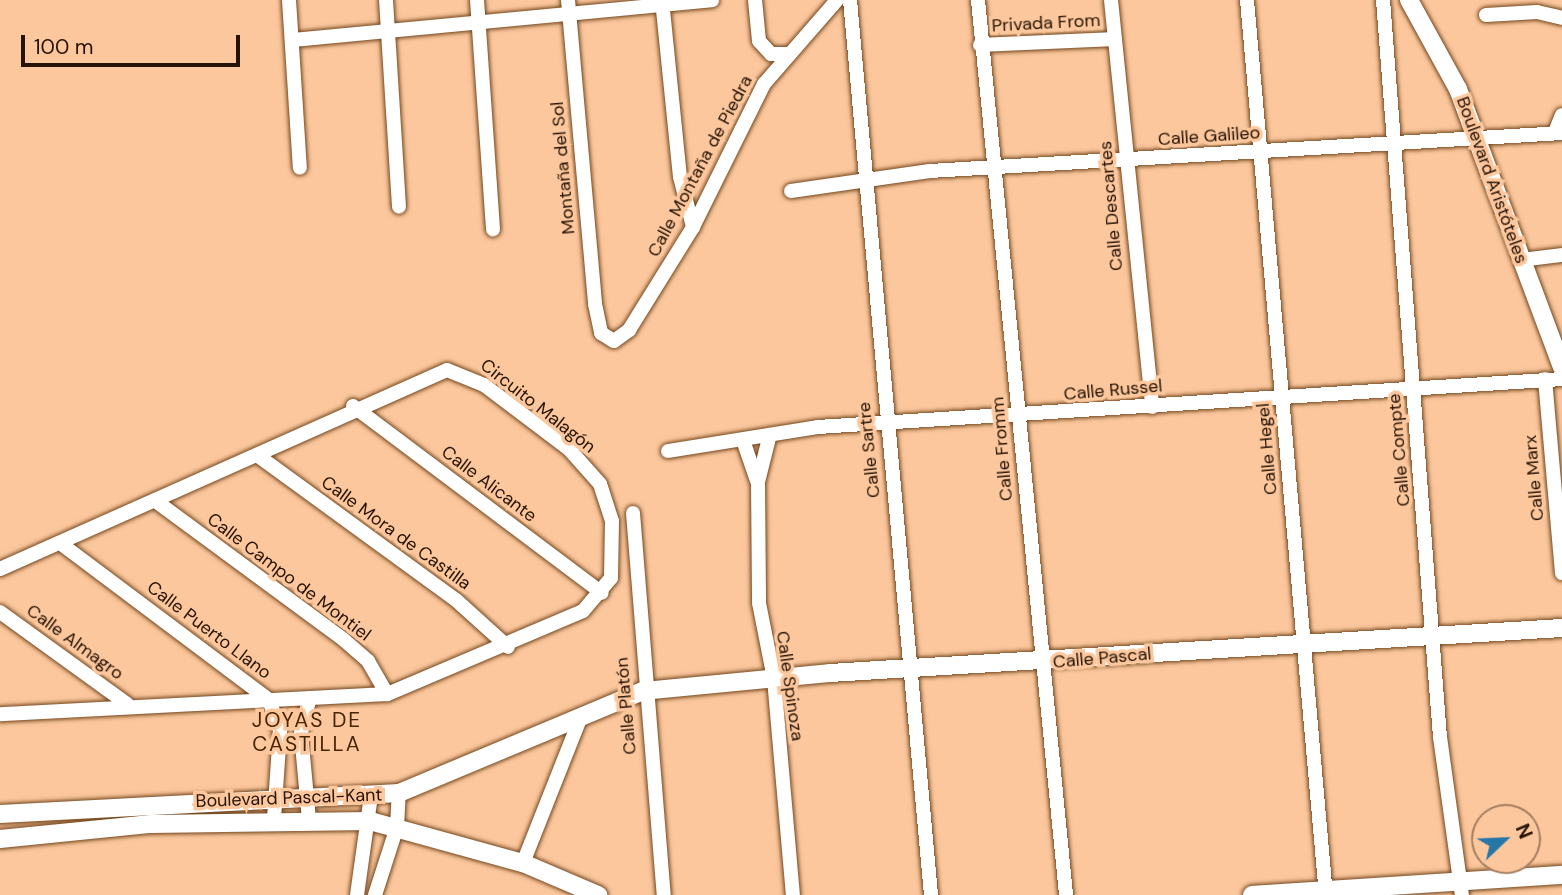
<!DOCTYPE html>
<html>
<head>
<meta charset="utf-8">
<style>
	body { margin:0 }
	#map { position:relative; width:1562px; height:895px; overflow:hidden; background:#fcc79d; font-family:"DM Sans",sans-serif }
	div>[style] { position:absolute }
	.roads { filter:drop-shadow(0 0 2px #74471e) drop-shadow(0 0 2px #74471e) }
	.minor>* { height:14px; margin:-7px; padding:0 7px; transform-origin:7px; border-radius:7px; background:#fff }
	.tertiary>* { height:18px; margin:-9px; padding:0 9px; transform-origin:9px; border-radius:9px; background:#fff }
	span { translate:-50% -50%; white-space:nowrap; text-align:center; line-height:1.15; -webkit-text-stroke:7px #fcc79d; paint-order:stroke }
	.street-label { font-size:18px; color:#261304 }
	.quarter-label { font-size:21px; color:#462504; letter-spacing:2px }
	.north { position:absolute; left:1471px; top:804px; width:70px; height:70px; box-sizing:border-box; background:#fcc79d; border:2px solid #a67f60; border-radius:50%; rotate:67deg; font-size:19px; font-weight:700; line-height:28px; text-align:center; color:#261304 }
	.north::after { content:''; display:block; margin:auto; width:24px; height:32px; background:#2577a8; clip-path:polygon(50% 0,100% 100%,50% 72%,0 100%) }
	.scale { position:absolute; left:21px; top:35px; width:219px; height:32px; box-sizing:border-box; border:4px solid #261304; border-top:0; padding-left:9px; font-size:21px; line-height:24px; white-space:nowrap; color:#261304; -webkit-text-stroke:5px #fcc79d; paint-order:stroke }
</style>
</head>
<body>
<div id="map">
	<div class="roads">
		<div class="minor">
			<div style="left:289px;top:0;width:168px;rotate:86.3deg"></div>
			<div style="left:386px;top:0;width:207px;rotate:86.4deg"></div>
			<div style="left:477px;top:0;width:230px;rotate:86deg"></div>
			<div style="left:568px;top:0;width:305px;rotate:84.9deg"></div>
			<div style="left:595px;top:304px;width:30px;rotate:78deg"></div>
			<div style="left:601px;top:333px;width:15px;rotate:32deg"></div>
			<div style="left:614px;top:341px;width:19px;rotate:-36deg"></div>
			<div style="left:629px;top:330px;width:121px;rotate:-58.1deg"></div>
			<div style="left:693px;top:227px;width:160px;rotate:-63.6deg"></div>
			<div style="left:764px;top:84px;width:111px;rotate:-49deg"></div>
			<div style="left:662px;top:0;width:178px;rotate:84.2deg"></div>
			<div style="left:680px;top:177px;width:52px;rotate:75.4deg"></div>
			<div style="left:755px;top:0;width:41px;rotate:84.4deg"></div>
			<div style="left:759px;top:41px;width:18px;rotate:47deg"></div>
			<div style="left:771px;top:54px;width:18px"></div>
			<div style="left:850px;top:0;width:899px;rotate:84.83deg"></div>
			<div style="left:978px;top:0;width:899px;rotate:84.38deg"></div>
			<div style="left:1111px;top:0;width:409px;rotate:84.2deg"></div>
			<div style="left:1247px;top:0;width:898px;rotate:84.96deg"></div>
			<div style="left:1383px;top:0;width:739px;rotate:85.58deg"></div>
			<div style="left:1440px;top:737px;width:160px;rotate:82.1deg"></div>
			<div style="left:1486px;top:15px;width:51px;rotate:-3.4deg"></div>
			<div style="left:1537px;top:12px;width:26px;rotate:13deg"></div>
			<div style="left:292px;top:40px;width:422px;rotate:-5.4deg"></div>
			<div style="left:980px;top:45px;width:135px;rotate:-2.5deg"></div>
			<div style="left:1555px;top:132px;width:18px;rotate:-68deg"></div>
			<div style="left:791px;top:191px;width:140px;rotate:-8.2deg"></div>
			<div style="left:930px;top:171px;width:633px;rotate:-3.44deg"></div>
			<div style="left:1521px;top:260px;width:41px;rotate:-7deg"></div>
			<div style="left:1545px;top:379px;width:195px;rotate:85deg"></div>
			<div style="left:353px;top:406px;width:311px;rotate:36.9deg"></div>
			<div style="left:769px;top:438px;width:45px;rotate:104deg"></div>
			<div style="left:758px;top:482px;width:121px;rotate:89.5deg"></div>
			<div style="left:759px;top:603px;width:77px;rotate:78.8deg"></div>
			<div style="left:774px;top:679px;width:217px;rotate:85deg"></div>
			<div style="left:744px;top:443px;width:40px;rotate:71.1deg"></div>
			<div style="left:668px;top:451px;width:152px;rotate:-9.1deg"></div>
			<div style="left:818px;top:427px;width:746px;rotate:-3.69deg"></div>
			<div style="left:257px;top:455px;width:246px;rotate:36.1deg"></div>
			<div style="left:456px;top:600px;width:70px;rotate:42.1deg"></div>
			<div style="left:157px;top:502px;width:232px;rotate:36.4deg"></div>
			<div style="left:344px;top:640px;width:32px;rotate:41deg"></div>
			<div style="left:368px;top:661px;width:38px;rotate:60deg"></div>
			<div style="left:633px;top:513px;width:383px;rotate:85.4deg"></div>
			<div style="left:60px;top:543px;width:261px;rotate:36.9deg"></div>
			<div style="left:269px;top:700px;width:33px;rotate:70deg"></div>
			<div style="left:280px;top:731px;width:89px;rotate:93.9deg"></div>
			<div style="left:0;top:569px;width:489px;rotate:-24deg"></div>
			<div style="left:447px;top:370px;width:40px;rotate:22deg"></div>
			<div style="left:484px;top:385px;width:106px;rotate:37deg"></div>
			<div style="left:569px;top:449px;width:47px;rotate:48.5deg"></div>
			<div style="left:600px;top:484px;width:39px;rotate:72deg"></div>
			<div style="left:612px;top:521px;width:57px;rotate:91deg"></div>
			<div style="left:611px;top:578px;width:43px;rotate:130.3deg"></div>
			<div style="left:583px;top:611px;width:213px;rotate:157deg"></div>
			<div style="left:387px;top:694px;width:388px;rotate:177deg"></div>
			<div style="left:0;top:612px;width:157px;rotate:35.9deg"></div>
			<div style="left:309px;top:820px;width:87px;rotate:-95.3deg"></div>
			<div style="left:301px;top:733px;width:36px;rotate:-76deg"></div>
			<div style="left:523px;top:863px;width:155px;rotate:-68.4deg"></div>
			<div style="left:357px;top:895px;width:100px;rotate:-82deg"></div>
			<div style="left:375px;top:895px;width:71px;rotate:-72.1deg"></div>
			<div style="left:397px;top:827px;width:34px;rotate:-87deg"></div>
		</div>
		<div class="tertiary">
			<div style="left:1409px;top:0;width:102px;rotate:61.2deg"></div>
			<div style="left:1458px;top:89px;width:297px;rotate:69.5deg"></div>
			<div style="left:0;top:814px;width:400px;rotate:-3deg"></div>
			<div style="left:399px;top:793px;width:264px;rotate:-22.7deg"></div>
			<div style="left:643px;top:691px;width:188px;rotate:-5.5deg"></div>
			<div style="left:830px;top:673px;width:733px;rotate:-3.52deg"></div>
			<div style="left:0;top:839px;width:152px;rotate:-5.7deg"></div>
			<div style="left:151px;top:824px;width:219px;rotate:-0.8deg"></div>
			<div style="left:370px;top:821px;width:159px;rotate:15.4deg"></div>
			<div style="left:523px;top:863px;width:82px;rotate:23.1deg"></div>
			<div style="left:1252px;top:895px;width:311px;rotate:-3.7deg"></div>
		</div>
	</div>
	<div class="street-label">
		<span style="left:1046px;top:23px;rotate:-3deg">Privada From</span>
		<span style="left:1209px;top:136px;rotate:-4deg">Calle Galileo</span>
		<span style="left:700px;top:166px;rotate:-62deg">Calle Montaña de Piedra</span>
		<span style="left:563px;top:168px;rotate:-95deg">Montaña del Sol</span>
		<span style="left:1492px;top:180px;rotate:70deg">Boulevard Aristóteles</span>
		<span style="left:1111px;top:206px;rotate:-95deg">Calle Descartes</span>
		<span style="left:1113px;top:390px;rotate:-5deg">Calle Russel</span>
		<span style="left:538px;top:406px;rotate:38deg">Circuito Malagón</span>
		<span style="left:1002px;top:449px;rotate:-95deg">Calle Fromm</span>
		<span style="left:1267px;top:449px;rotate:-95deg">Calle Hegel</span>
		<span style="left:869px;top:450px;rotate:-96deg">Calle Sartre</span>
		<span style="left:1399px;top:450px;rotate:-95deg">Calle Compte</span>
		<span style="left:1534px;top:478px;rotate:-95deg">Calle Marx</span>
		<span style="left:489px;top:484px;rotate:37deg">Calle Alicante</span>
		<span style="left:396px;top:533px;rotate:36deg">Calle Mora de Castilla</span>
		<span style="left:289px;top:577px;rotate:37deg">Calle Campo de Montiel</span>
		<span style="left:209px;top:630px;rotate:37deg">Calle Puerto Llano</span>
		<span style="left:75px;top:642px;rotate:36deg">Calle Almagro</span>
		<span style="left:1102px;top:658px;rotate:-5deg">Calle Pascal</span>
		<span style="left:790px;top:686px;rotate:82deg">Calle Spinoza</span>
		<span style="left:626px;top:706px;rotate:-95deg">Calle Platón</span>
		<span style="left:289px;top:798px;rotate:-2deg">Boulevard Pascal-Kant</span>
	</div>
	<div class="quarter-label">
		<span style="left:307px;top:732px">JOYAS DE<br>CASTILLA</span>
	</div>
	<div class="north">N</div>
	<div class="scale">100 m</div>
</div>
</body>
</html>
